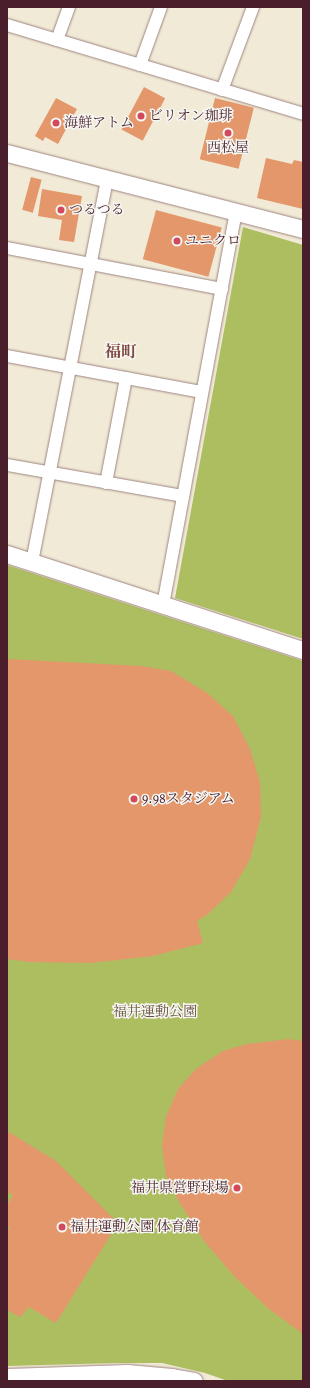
<!DOCTYPE html>
<html>
<head>
<meta charset="utf-8">
<style>
	body { margin:0 }
	#map { position:relative; width:310px; height:1388px; overflow:hidden; background:#f1ead6; font-family:Alegreya,"Noto Serif JP",serif }
	div>[style] { position:absolute }
	.green>* { inset:0; background:#adbe61 }
	.building>* { inset:0; background:#e3976b; transform-origin:0 0 }
	.roads { filter:drop-shadow(0 0 1px #9e8480) drop-shadow(0 0 1px #9e8480) }
	.street>* { height:12px; margin:-6px; padding:0 6px; transform-origin:6px; border-radius:6px; background:#fff }
	.secondary>* { height:17px; margin:-8.5px; padding:0 8.5px; transform-origin:8.5px; border-radius:8.5px; background:#fff }
	.dots>* { width:11px; height:11px; translate:-50% -50%; box-sizing:border-box; border:2px solid #f6f6f2; border-radius:50% }
	span { translate:-50% -50%; white-space:nowrap; text-align:center; line-height:1.15; -webkit-text-stroke:3px #f6f6f2; paint-order:stroke }
	.poi-label { font-size:14px; color:#4a1f2b }
	.left { translate:0 -50%; text-align:left }
	.right { translate:-100% -50%; text-align:right }
	.park-label { font-size:14px; color:#684f3b }
	.quarter-label { font-size:16px; color:#804941; font-weight:700 }
	.frame { position:absolute; inset:0; border:8px solid #4a1f2b; pointer-events:none }
</style>
</head>
<body>
<div id="map">
	<div class="green">
		<div style="clip-path:polygon(243px 227px,303px 245px,303px 639px,175px 598px)"></div>
		<div style="clip-path:polygon(7px 565px,303px 661px,303px 1381px,228px 1381px,205px 1373px,162px 1363px,117px 1363px,7px 1366px)"></div>
	</div>
	<div class="building">
		<div style="left:144px;top:87px;width:24px;height:48px;rotate:28deg"></div>
		<div style="clip-path:polygon(56px 98px,77px 109px,58px 144px,45px 137px,43px 141px,35px 136px)"></div>
		<div style="left:215px;top:98px;width:40px;height:63px;rotate:14deg"></div>
		<div style="clip-path:polygon(266px 158px,292px 164px,294px 160px,303px 162px,303px 209px,257px 198px)"></div>
		<div style="left:31px;top:177px;width:11px;height:34px;rotate:15deg"></div>
		<div style="clip-path:polygon(42px 189px,82px 196px,74px 242px,59px 240px,62px 220px,38px 216px)"></div>
		<div style="left:156px;top:210px;width:68px;height:51px;rotate:15deg"></div>
		<div style="clip-path:polygon(7px 659px,141px 666px,171px 671px,207px 693px,233px 716px,250px 749px,260px 782px,261px 817px,250px 859px,231px 892px,208px 914px,197px 921px,203px 943px,153px 956px,91px 963px,30px 962px,7px 959px)"></div>
		<div style="clip-path:polygon(288px 1039px,303px 1041px,303px 1334px,269px 1309px,235px 1277px,204px 1241px,178px 1200px,166px 1176px,162px 1146px,166px 1117px,178px 1089px,196px 1069px,223px 1051px,247px 1044px)"></div>
		<div style="clip-path:polygon(7px 1131px,56px 1161px,118px 1223px,56px 1323px,29px 1307px,20px 1317px,7px 1310px,7px 1233px,10px 1227px,7px 1226px,7px 1206px,13px 1195px,7px 1192px)"></div>
	</div>
	<div class="roads">
		<div class="street">
			<div style="left:7px;top:25px;width:309px;rotate:16.7deg"></div>
			<div style="left:57px;top:40px;width:35px;rotate:-70deg"></div>
			<div style="left:140px;top:65px;width:62px;rotate:-70.1deg"></div>
			<div style="left:222px;top:90px;width:89px;rotate:-69.5deg"></div>
			<div style="left:7px;top:248px;width:219px;rotate:10.8deg"></div>
			<div style="left:7px;top:356px;width:198px;rotate:10.5deg"></div>
			<div style="left:7px;top:465px;width:179px;rotate:10deg"></div>
			<div style="left:106px;top:483px;width:107px;rotate:-79.2deg"></div>
			<div style="left:32px;top:562px;width:391px;rotate:-78.9deg"></div>
			<div style="left:163px;top:605px;width:401px;rotate:-79.5deg"></div>
		</div>
		<div class="secondary">
			<div style="left:7px;top:153px;width:306px;rotate:14.4deg"></div>
			<div style="left:7px;top:554px;width:311px;rotate:18deg"></div>
			<div style="left:7px;top:1377px;width:120px;rotate:-1.9deg"></div>
			<div style="left:127px;top:1373px;width:45px;rotate:5.1deg"></div>
			<div style="left:172px;top:1377px;width:22px;rotate:10deg"></div>
		</div>
	</div>
	<div class="dots">
		<div style="left:141px;top:116px;background:#d1495b"></div>
		<div style="left:56px;top:123px;background:#d1495b"></div>
		<div style="left:228px;top:133px;background:#d1495b"></div>
		<div style="left:61px;top:210px;background:#d1495b"></div>
		<div style="left:177px;top:241px;background:#d1495b"></div>
		<div style="left:134px;top:799px;background:#d1495b"></div>
		<div style="left:237px;top:1188px;background:#d1495b"></div>
		<div style="left:62px;top:1227px;background:#d1495b"></div>
	</div>
	<div class="poi-label">
		<span class="left" style="left:149px;top:116px">ビリオン珈琲</span>
		<span class="left" style="left:64px;top:123px">海鮮アトム</span>
		<span style="left:228px;top:148px">西松屋</span>
		<span class="left" style="left:69px;top:210px">つるつる</span>
		<span class="left" style="left:185px;top:241px">ユニクロ</span>
		<span class="left" style="left:142px;top:799px">9.98スタジアム</span>
		<span class="right" style="left:229px;top:1188px">福井県営野球場</span>
		<span class="left" style="left:70px;top:1227px">福井運動公園 体育館</span>
	</div>
	<div class="park-label">
		<span style="left:155px;top:1012px">福井運動公園</span>
	</div>
	<div class="quarter-label">
		<span style="left:121px;top:352px">福町</span>
	</div>
	<div class="frame"></div>
</div>
</body>
</html>
